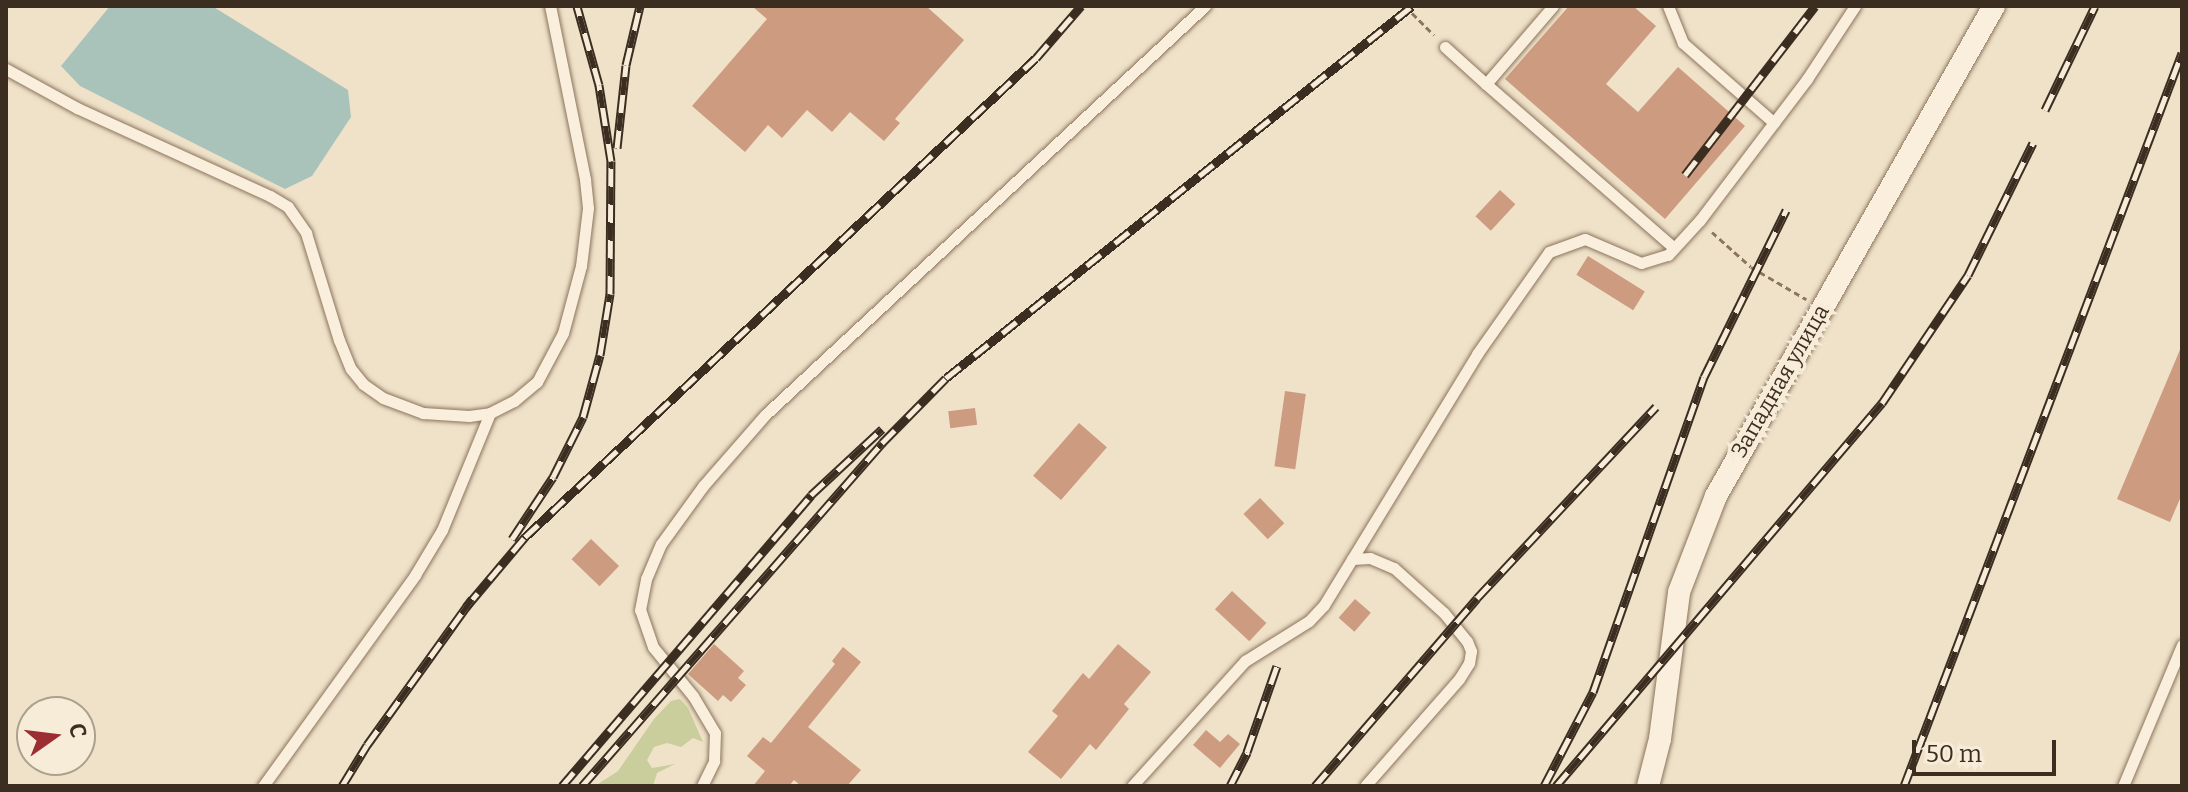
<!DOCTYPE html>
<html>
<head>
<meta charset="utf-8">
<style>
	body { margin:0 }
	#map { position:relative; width:2188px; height:792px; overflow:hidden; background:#efe2c9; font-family:Bitter,serif }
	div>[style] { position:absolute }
	.green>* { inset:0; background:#cace9c }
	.water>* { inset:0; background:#a9c3ba }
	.building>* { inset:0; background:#cd9b7f; transform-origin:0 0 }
	.path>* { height:3px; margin-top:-1.5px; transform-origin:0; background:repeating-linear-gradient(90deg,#8c745d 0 6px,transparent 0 10px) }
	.roads { filter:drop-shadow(0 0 2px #8c745d) drop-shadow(0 0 2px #8c745d) }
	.lane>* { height:11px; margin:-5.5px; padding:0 5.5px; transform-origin:5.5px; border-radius:5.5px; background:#f9efdc }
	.street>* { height:22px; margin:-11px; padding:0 11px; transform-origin:11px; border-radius:11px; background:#f9efdc }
	.rail>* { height:9px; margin-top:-4.5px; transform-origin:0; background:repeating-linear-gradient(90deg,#f6ecd8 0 18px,#3c2d21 0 36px); box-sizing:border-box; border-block:2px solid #3c2d21 }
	span { translate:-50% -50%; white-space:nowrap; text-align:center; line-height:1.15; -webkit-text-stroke:7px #f6ecd8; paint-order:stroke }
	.street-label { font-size:22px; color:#3c2d21 }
	.frame { position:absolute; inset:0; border:8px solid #3c2d21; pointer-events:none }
	.north { position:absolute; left:16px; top:696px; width:80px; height:80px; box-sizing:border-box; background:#f6ecd8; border:2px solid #aca08f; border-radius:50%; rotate:76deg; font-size:22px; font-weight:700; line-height:32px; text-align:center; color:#3c2d21 }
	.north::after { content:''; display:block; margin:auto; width:28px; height:36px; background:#9b2d33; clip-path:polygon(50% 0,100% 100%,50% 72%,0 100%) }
	.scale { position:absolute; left:1912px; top:740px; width:144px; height:36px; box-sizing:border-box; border:4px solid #3c2d21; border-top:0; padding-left:10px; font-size:24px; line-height:28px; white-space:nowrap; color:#3c2d21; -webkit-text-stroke:6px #f6ecd8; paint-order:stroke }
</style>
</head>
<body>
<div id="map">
	<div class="green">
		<div style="clip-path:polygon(680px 699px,688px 708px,703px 742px,693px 738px,681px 747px,667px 743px,654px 747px,647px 760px,652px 768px,675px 764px,657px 773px,653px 786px,595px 786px,618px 771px,654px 719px,671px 701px)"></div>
	</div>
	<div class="water">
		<div style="clip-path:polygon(110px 6px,212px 6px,348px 90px,351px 117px,312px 176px,285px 189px,80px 86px,61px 66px)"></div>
	</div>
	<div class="building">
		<div style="clip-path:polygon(752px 6px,926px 6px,964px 40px,895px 119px,900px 123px,884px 141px,850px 112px,832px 132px,807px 110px,782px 138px,768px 125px,745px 152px,692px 106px,767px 19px)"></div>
		<div style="clip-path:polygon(1569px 6px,1633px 6px,1656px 26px,1606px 84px,1638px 112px,1678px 67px,1745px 126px,1665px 219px,1505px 79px)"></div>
		<div style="left:1500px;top:190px;width:21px;height:36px;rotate:43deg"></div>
		<div style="left:1588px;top:256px;width:67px;height:22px;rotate:32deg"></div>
		<div style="clip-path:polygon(2182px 345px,2182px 494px,2170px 522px,2117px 499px)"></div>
		<div style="left:1285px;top:391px;width:21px;height:76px;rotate:8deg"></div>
		<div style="left:975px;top:408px;width:17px;height:27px;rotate:83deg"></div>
		<div style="left:1079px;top:423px;width:37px;height:70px;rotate:41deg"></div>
		<div style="left:1260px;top:498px;width:35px;height:23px;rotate:46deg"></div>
		<div style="left:591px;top:539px;width:39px;height:28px;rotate:44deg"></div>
		<div style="left:1232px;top:591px;width:47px;height:25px;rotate:43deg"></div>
		<div style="left:1355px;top:599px;width:21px;height:25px;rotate:41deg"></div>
		<div style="clip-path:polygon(714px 644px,744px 671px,738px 678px,746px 685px,731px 702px,723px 695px,718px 701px,688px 674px)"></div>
		<div style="clip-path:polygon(1118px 644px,1151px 672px,1124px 704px,1129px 709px,1096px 750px,1090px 744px,1061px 779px,1028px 752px,1058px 716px,1052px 711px,1083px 673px,1089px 679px)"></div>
		<div style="clip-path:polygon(843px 647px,861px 662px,808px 727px,861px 770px,847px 786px,801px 786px,794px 780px,789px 786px,753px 786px,765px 771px,747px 756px,763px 737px,771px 743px,835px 664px,832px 661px)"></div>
		<div style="clip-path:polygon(1206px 730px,1220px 742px,1228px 734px,1240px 744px,1220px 768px,1193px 745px)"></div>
	</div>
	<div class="path">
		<div style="left:1405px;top:6px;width:41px;rotate:45deg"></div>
		<div style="left:1712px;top:232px;width:52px;rotate:41.9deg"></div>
		<div style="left:1751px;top:267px;width:64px;rotate:30.2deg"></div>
	</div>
	<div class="roads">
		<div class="lane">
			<div style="left:1553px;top:6px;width:103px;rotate:130.7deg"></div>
			<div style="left:1486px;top:84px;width:249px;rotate:41.1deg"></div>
			<div style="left:1668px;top:6px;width:40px;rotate:68deg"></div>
			<div style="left:1683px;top:43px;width:121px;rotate:41.3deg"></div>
			<div style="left:1445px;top:47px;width:55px;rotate:42.1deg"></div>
			<div style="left:6px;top:69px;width:81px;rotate:28.8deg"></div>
			<div style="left:77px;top:108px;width:212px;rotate:24.5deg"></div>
			<div style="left:270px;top:196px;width:21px;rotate:31deg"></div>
			<div style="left:288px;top:207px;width:32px;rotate:55deg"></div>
			<div style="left:306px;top:233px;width:112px;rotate:72.9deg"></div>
			<div style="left:339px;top:340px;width:31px;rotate:68deg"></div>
			<div style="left:351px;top:369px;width:19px;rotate:51deg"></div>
			<div style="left:363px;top:384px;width:24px;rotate:35deg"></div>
			<div style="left:383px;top:398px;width:43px;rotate:20.6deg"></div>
			<div style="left:423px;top:413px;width:46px;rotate:3.7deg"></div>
			<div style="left:469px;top:416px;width:21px;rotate:-8deg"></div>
			<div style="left:490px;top:413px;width:27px;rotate:-27deg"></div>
			<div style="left:514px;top:401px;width:30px;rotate:-40deg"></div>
			<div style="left:537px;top:382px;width:55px;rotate:-62deg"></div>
			<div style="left:563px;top:333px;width:69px;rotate:-75deg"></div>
			<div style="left:581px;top:266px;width:58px;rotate:-83.1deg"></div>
			<div style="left:588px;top:208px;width:29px;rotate:-96deg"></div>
			<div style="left:585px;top:179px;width:177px;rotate:-101.4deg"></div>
			<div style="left:1352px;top:559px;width:18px;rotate:-3deg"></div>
			<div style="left:1370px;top:558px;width:26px;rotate:23deg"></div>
			<div style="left:1394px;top:568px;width:67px;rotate:42deg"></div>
			<div style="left:1444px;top:613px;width:36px;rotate:51deg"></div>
			<div style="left:1467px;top:641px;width:11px;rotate:68deg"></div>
			<div style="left:1471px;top:651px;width:12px;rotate:99deg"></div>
			<div style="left:1469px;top:663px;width:19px;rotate:122deg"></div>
			<div style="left:1459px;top:679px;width:142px;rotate:131.3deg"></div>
			<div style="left:263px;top:786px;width:260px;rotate:-54.2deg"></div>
			<div style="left:415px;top:575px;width:52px;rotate:-59deg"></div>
			<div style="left:442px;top:530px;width:126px;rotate:-67.7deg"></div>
			<div style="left:702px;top:786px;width:28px;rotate:-64deg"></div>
			<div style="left:714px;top:761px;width:28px;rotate:-88deg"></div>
			<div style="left:715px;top:733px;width:43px;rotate:-120.7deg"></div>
			<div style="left:693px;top:696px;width:63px;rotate:-129.2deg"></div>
			<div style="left:653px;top:647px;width:39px;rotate:-109deg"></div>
			<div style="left:640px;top:610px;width:32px;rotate:-79deg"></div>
			<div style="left:646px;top:579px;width:38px;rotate:-67deg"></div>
			<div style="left:661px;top:544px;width:72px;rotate:-54.1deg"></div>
			<div style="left:703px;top:486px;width:94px;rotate:-48.9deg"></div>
			<div style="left:765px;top:415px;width:601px;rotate:-42.91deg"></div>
			<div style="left:1132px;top:786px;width:169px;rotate:-47.9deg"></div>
			<div style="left:1245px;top:661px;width:75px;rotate:-32deg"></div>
			<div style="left:1309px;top:621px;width:22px;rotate:-47deg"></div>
			<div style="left:1324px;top:605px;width:294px;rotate:-58.6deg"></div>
			<div style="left:1477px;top:354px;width:125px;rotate:-54.8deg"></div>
			<div style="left:1549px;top:252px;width:38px;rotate:-20deg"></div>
			<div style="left:1585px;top:239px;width:61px;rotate:23.2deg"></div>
			<div style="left:1641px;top:263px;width:28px;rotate:-17deg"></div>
			<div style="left:1668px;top:255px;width:47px;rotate:-47.6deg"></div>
			<div style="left:1700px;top:220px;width:177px;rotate:-52.8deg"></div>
			<div style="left:1807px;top:79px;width:87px;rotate:-56.7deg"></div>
			<div style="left:2123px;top:786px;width:153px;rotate:-67.3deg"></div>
		</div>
		<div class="street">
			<div style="left:1648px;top:786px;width:49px;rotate:-75.7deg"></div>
			<div style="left:1660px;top:739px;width:148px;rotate:-82.6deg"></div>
			<div style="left:1679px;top:592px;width:103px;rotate:-68.9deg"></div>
			<div style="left:1716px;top:496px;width:563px;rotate:-60.43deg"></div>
		</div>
	</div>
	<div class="rail">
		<div style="left:2045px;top:110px;width:115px;rotate:-64.3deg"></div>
		<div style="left:617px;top:148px;width:83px;rotate:-83.8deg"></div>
		<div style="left:626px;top:65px;width:61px;rotate:-76.7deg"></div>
		<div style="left:1685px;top:175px;width:213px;rotate:-52.4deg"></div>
		<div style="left:512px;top:539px;width:74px;rotate:-56.5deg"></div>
		<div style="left:553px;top:477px;width:67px;rotate:-63.4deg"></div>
		<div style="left:583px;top:417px;width:64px;rotate:-74.7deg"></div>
		<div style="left:600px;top:355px;width:62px;rotate:-80.7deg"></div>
		<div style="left:610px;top:294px;width:133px;rotate:-89.6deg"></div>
		<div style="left:611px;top:161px;width:77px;rotate:-99deg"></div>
		<div style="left:599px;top:85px;width:82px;rotate:-105.6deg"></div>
		<div style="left:466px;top:607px;width:92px;rotate:-49.9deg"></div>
		<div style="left:525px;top:537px;width:700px;rotate:-43.15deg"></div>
		<div style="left:1036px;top:58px;width:69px;rotate:-49.1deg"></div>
		<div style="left:342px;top:786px;width:48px;rotate:-58.6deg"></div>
		<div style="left:367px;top:745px;width:180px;rotate:-54.3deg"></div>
		<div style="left:562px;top:786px;width:383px;rotate:-49.4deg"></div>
		<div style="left:811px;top:495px;width:97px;rotate:-42.9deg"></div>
		<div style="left:582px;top:786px;width:456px;rotate:-48.8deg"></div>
		<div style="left:882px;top:443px;width:91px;rotate:-45.4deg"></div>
		<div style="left:946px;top:378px;width:596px;rotate:-38.6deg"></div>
		<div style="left:1230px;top:786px;width:38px;rotate:-63deg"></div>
		<div style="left:1247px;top:752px;width:91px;rotate:-70.8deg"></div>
		<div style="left:1315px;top:786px;width:248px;rotate:-49.2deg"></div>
		<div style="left:1477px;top:598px;width:262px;rotate:-46.9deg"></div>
		<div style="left:1544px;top:786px;width:106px;rotate:-62.5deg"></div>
		<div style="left:1593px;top:692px;width:334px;rotate:-70.6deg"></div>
		<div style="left:1704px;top:377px;width:186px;rotate:-63.8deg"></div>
		<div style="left:1556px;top:786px;width:503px;rotate:-49.6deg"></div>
		<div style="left:1882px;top:403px;width:154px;rotate:-56.1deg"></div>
		<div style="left:1968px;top:275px;width:147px;rotate:-63.8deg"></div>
		<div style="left:1904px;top:786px;width:784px;rotate:-69.23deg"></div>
	</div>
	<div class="street-label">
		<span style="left:1780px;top:381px;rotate:-60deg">Западная улица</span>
	</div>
	<div class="frame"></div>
	<div class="north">С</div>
	<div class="scale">50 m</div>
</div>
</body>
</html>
